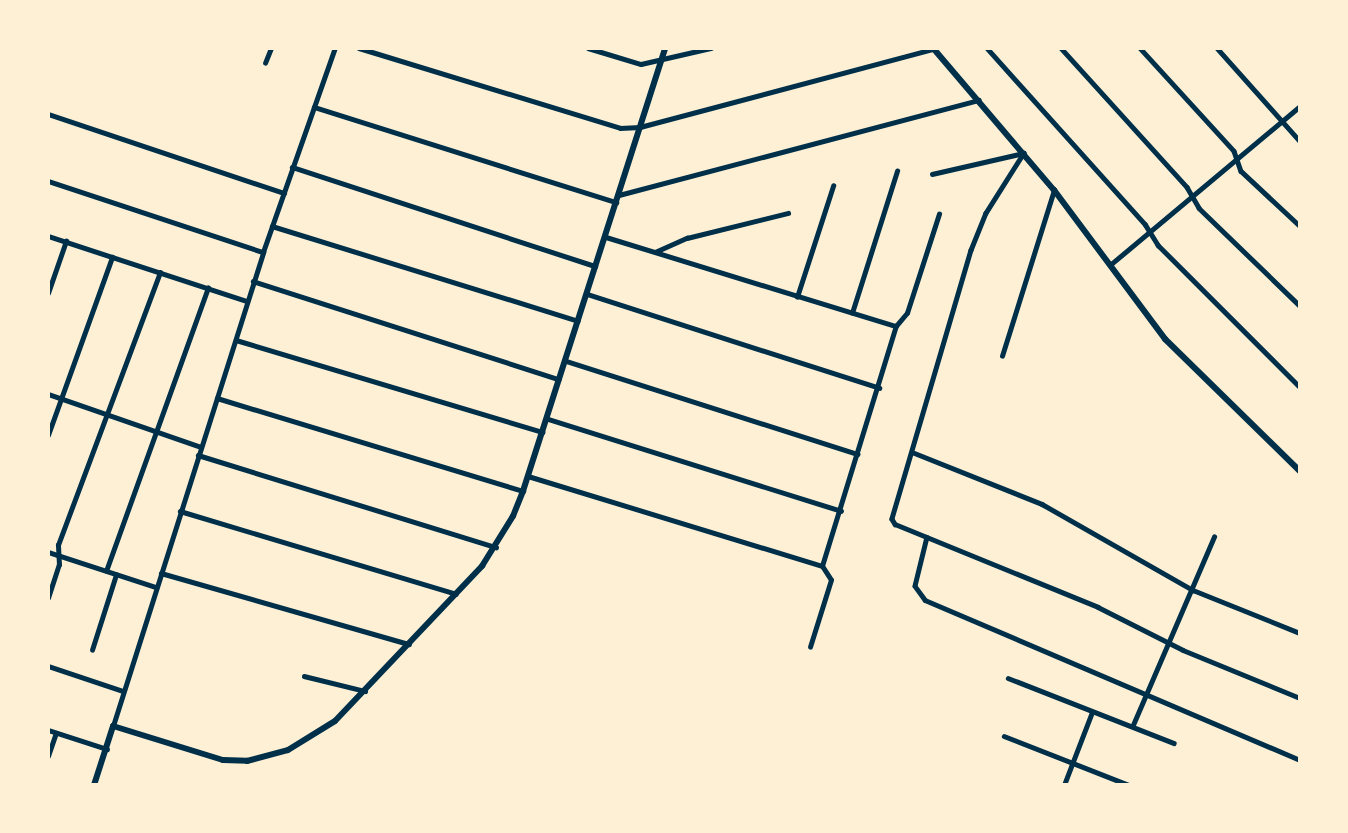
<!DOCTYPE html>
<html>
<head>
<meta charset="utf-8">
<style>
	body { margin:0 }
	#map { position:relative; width:1348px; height:833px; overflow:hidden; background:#fdf0d5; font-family:"Roboto Condensed",sans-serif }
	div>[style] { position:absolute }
	.minor>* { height:4.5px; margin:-2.25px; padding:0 2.25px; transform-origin:2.25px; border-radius:2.25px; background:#003049 }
	.tertiary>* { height:6px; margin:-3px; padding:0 3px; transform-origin:3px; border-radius:3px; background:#003049 }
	span { translate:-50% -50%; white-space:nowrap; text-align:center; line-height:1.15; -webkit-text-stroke:6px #fdf0d5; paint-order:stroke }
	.frame { position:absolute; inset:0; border:50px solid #fdf0d5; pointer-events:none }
</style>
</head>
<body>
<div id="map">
	<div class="minor">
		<div style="left:359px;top:48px;width:273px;rotate:17deg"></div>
		<div style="left:620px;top:128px;width:20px;rotate:-3deg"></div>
		<div style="left:640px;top:127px;width:304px;rotate:-14.9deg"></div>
		<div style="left:588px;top:48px;width:55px;rotate:16.8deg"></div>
		<div style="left:641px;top:64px;width:72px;rotate:-12.9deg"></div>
		<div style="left:987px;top:48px;width:237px;rotate:48.1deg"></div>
		<div style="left:1145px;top:224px;width:25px;rotate:58deg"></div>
		<div style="left:1158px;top:245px;width:201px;rotate:45deg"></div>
		<div style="left:1061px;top:48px;width:188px;rotate:47.8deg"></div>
		<div style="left:1187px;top:187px;width:24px;rotate:60deg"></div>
		<div style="left:1199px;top:208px;width:141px;rotate:44.1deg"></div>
		<div style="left:1140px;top:48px;width:139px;rotate:47.6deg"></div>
		<div style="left:1234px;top:151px;width:21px;rotate:71deg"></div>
		<div style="left:1241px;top:171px;width:81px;rotate:43deg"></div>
		<div style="left:1217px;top:48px;width:125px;rotate:48.3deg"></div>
		<div style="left:265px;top:63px;width:16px;rotate:-68deg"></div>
		<div style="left:314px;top:107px;width:317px;rotate:17.5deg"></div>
		<div style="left:48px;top:114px;width:249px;rotate:18.5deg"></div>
		<div style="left:1024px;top:153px;width:71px;rotate:122.3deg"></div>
		<div style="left:986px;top:213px;width:40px;rotate:112deg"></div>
		<div style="left:971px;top:250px;width:280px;rotate:106.4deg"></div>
		<div style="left:892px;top:519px;width:6px;rotate:59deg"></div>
		<div style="left:895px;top:524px;width:219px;rotate:22.2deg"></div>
		<div style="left:1098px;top:607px;width:95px;rotate:26.8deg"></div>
		<div style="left:1183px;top:650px;width:126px;rotate:22.3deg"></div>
		<div style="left:292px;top:167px;width:319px;rotate:18.1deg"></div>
		<div style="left:932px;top:174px;width:94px;rotate:-12.9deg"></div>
		<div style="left:48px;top:181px;width:226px;rotate:18.3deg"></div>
		<div style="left:619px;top:195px;width:372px;rotate:-14.8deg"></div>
		<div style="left:272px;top:226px;width:320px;rotate:17.2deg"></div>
		<div style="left:48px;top:236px;width:209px;rotate:18.1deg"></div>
		<div style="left:606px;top:237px;width:303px;rotate:17.1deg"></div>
		<div style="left:655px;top:252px;width:35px;rotate:-24deg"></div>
		<div style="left:687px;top:238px;width:104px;rotate:-13.9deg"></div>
		<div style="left:1110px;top:265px;width:248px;rotate:-39.9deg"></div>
		<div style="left:253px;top:281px;width:321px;rotate:17.8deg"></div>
		<div style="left:48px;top:293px;width:55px;rotate:-70.9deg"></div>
		<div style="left:587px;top:294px;width:307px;rotate:17.8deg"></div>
		<div style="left:797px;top:297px;width:117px;rotate:-72deg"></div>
		<div style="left:852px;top:313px;width:149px;rotate:-72.4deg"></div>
		<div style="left:236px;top:340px;width:320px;rotate:16.7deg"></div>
		<div style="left:1002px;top:356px;width:174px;rotate:-72.6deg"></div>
		<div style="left:566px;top:361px;width:306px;rotate:17.7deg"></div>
		<div style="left:48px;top:394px;width:162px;rotate:19.1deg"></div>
		<div style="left:217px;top:398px;width:320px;rotate:16.9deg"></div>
		<div style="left:548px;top:419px;width:307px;rotate:17.4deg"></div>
		<div style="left:48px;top:435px;width:189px;rotate:-70.2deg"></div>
		<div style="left:912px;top:452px;width:140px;rotate:21.8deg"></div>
		<div style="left:1042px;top:504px;width:174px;rotate:29.7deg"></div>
		<div style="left:1193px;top:590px;width:115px;rotate:21.9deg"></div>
		<div style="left:198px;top:455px;width:312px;rotate:17.2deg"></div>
		<div style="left:528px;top:476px;width:307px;rotate:17deg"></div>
		<div style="left:180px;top:511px;width:288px;rotate:16.7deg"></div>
		<div style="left:927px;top:537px;width:50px;rotate:103.8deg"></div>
		<div style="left:915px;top:586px;width:17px;rotate:54deg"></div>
		<div style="left:925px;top:600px;width:408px;rotate:23.1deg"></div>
		<div style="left:48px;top:552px;width:114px;rotate:18deg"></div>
		<div style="left:106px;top:571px;width:301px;rotate:-70.2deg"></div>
		<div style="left:161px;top:573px;width:258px;rotate:16deg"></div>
		<div style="left:48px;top:598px;width:35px;rotate:-72deg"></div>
		<div style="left:59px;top:565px;width:20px;rotate:-93deg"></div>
		<div style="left:58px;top:545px;width:291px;rotate:-69.5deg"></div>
		<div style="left:810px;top:647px;width:70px;rotate:-72.6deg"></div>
		<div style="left:831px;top:580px;width:17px;rotate:-123deg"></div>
		<div style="left:822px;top:566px;width:251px;rotate:-72.9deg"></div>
		<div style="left:896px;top:326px;width:17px;rotate:-50deg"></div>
		<div style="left:907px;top:313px;width:104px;rotate:-72.1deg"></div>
		<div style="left:92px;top:650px;width:79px;rotate:-72.3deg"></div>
		<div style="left:48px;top:666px;width:79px;rotate:18.4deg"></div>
		<div style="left:304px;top:676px;width:63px;rotate:13.8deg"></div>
		<div style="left:1008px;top:678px;width:178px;rotate:21.4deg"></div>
		<div style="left:1133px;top:725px;width:205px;rotate:-66.7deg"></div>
		<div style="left:113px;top:726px;width:497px;rotate:-72.4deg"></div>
		<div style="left:263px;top:252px;width:216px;rotate:-70.6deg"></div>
		<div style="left:48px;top:730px;width:62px;rotate:17.9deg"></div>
		<div style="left:1004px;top:736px;width:134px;rotate:21.4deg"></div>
		<div style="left:48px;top:756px;width:24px;rotate:-71deg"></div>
		<div style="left:1064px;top:785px;width:78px;rotate:-69deg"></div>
	</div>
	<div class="tertiary">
		<div style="left:933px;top:48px;width:187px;rotate:49.6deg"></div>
		<div style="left:1054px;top:190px;width:186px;rotate:53.3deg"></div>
		<div style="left:1165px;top:339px;width:189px;rotate:44.4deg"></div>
		<div style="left:94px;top:785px;width:62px;rotate:-72.1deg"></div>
		<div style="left:113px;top:726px;width:115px;rotate:17.2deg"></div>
		<div style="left:223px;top:760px;width:24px;rotate:2deg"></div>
		<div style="left:247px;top:761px;width:42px;rotate:-15deg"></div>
		<div style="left:288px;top:750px;width:55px;rotate:-31.7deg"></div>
		<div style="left:335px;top:721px;width:214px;rotate:-46.5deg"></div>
		<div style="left:482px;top:566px;width:59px;rotate:-58.2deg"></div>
		<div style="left:513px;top:516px;width:27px;rotate:-68deg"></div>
		<div style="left:523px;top:491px;width:465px;rotate:-72.2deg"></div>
	</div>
	<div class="frame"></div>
</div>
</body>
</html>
